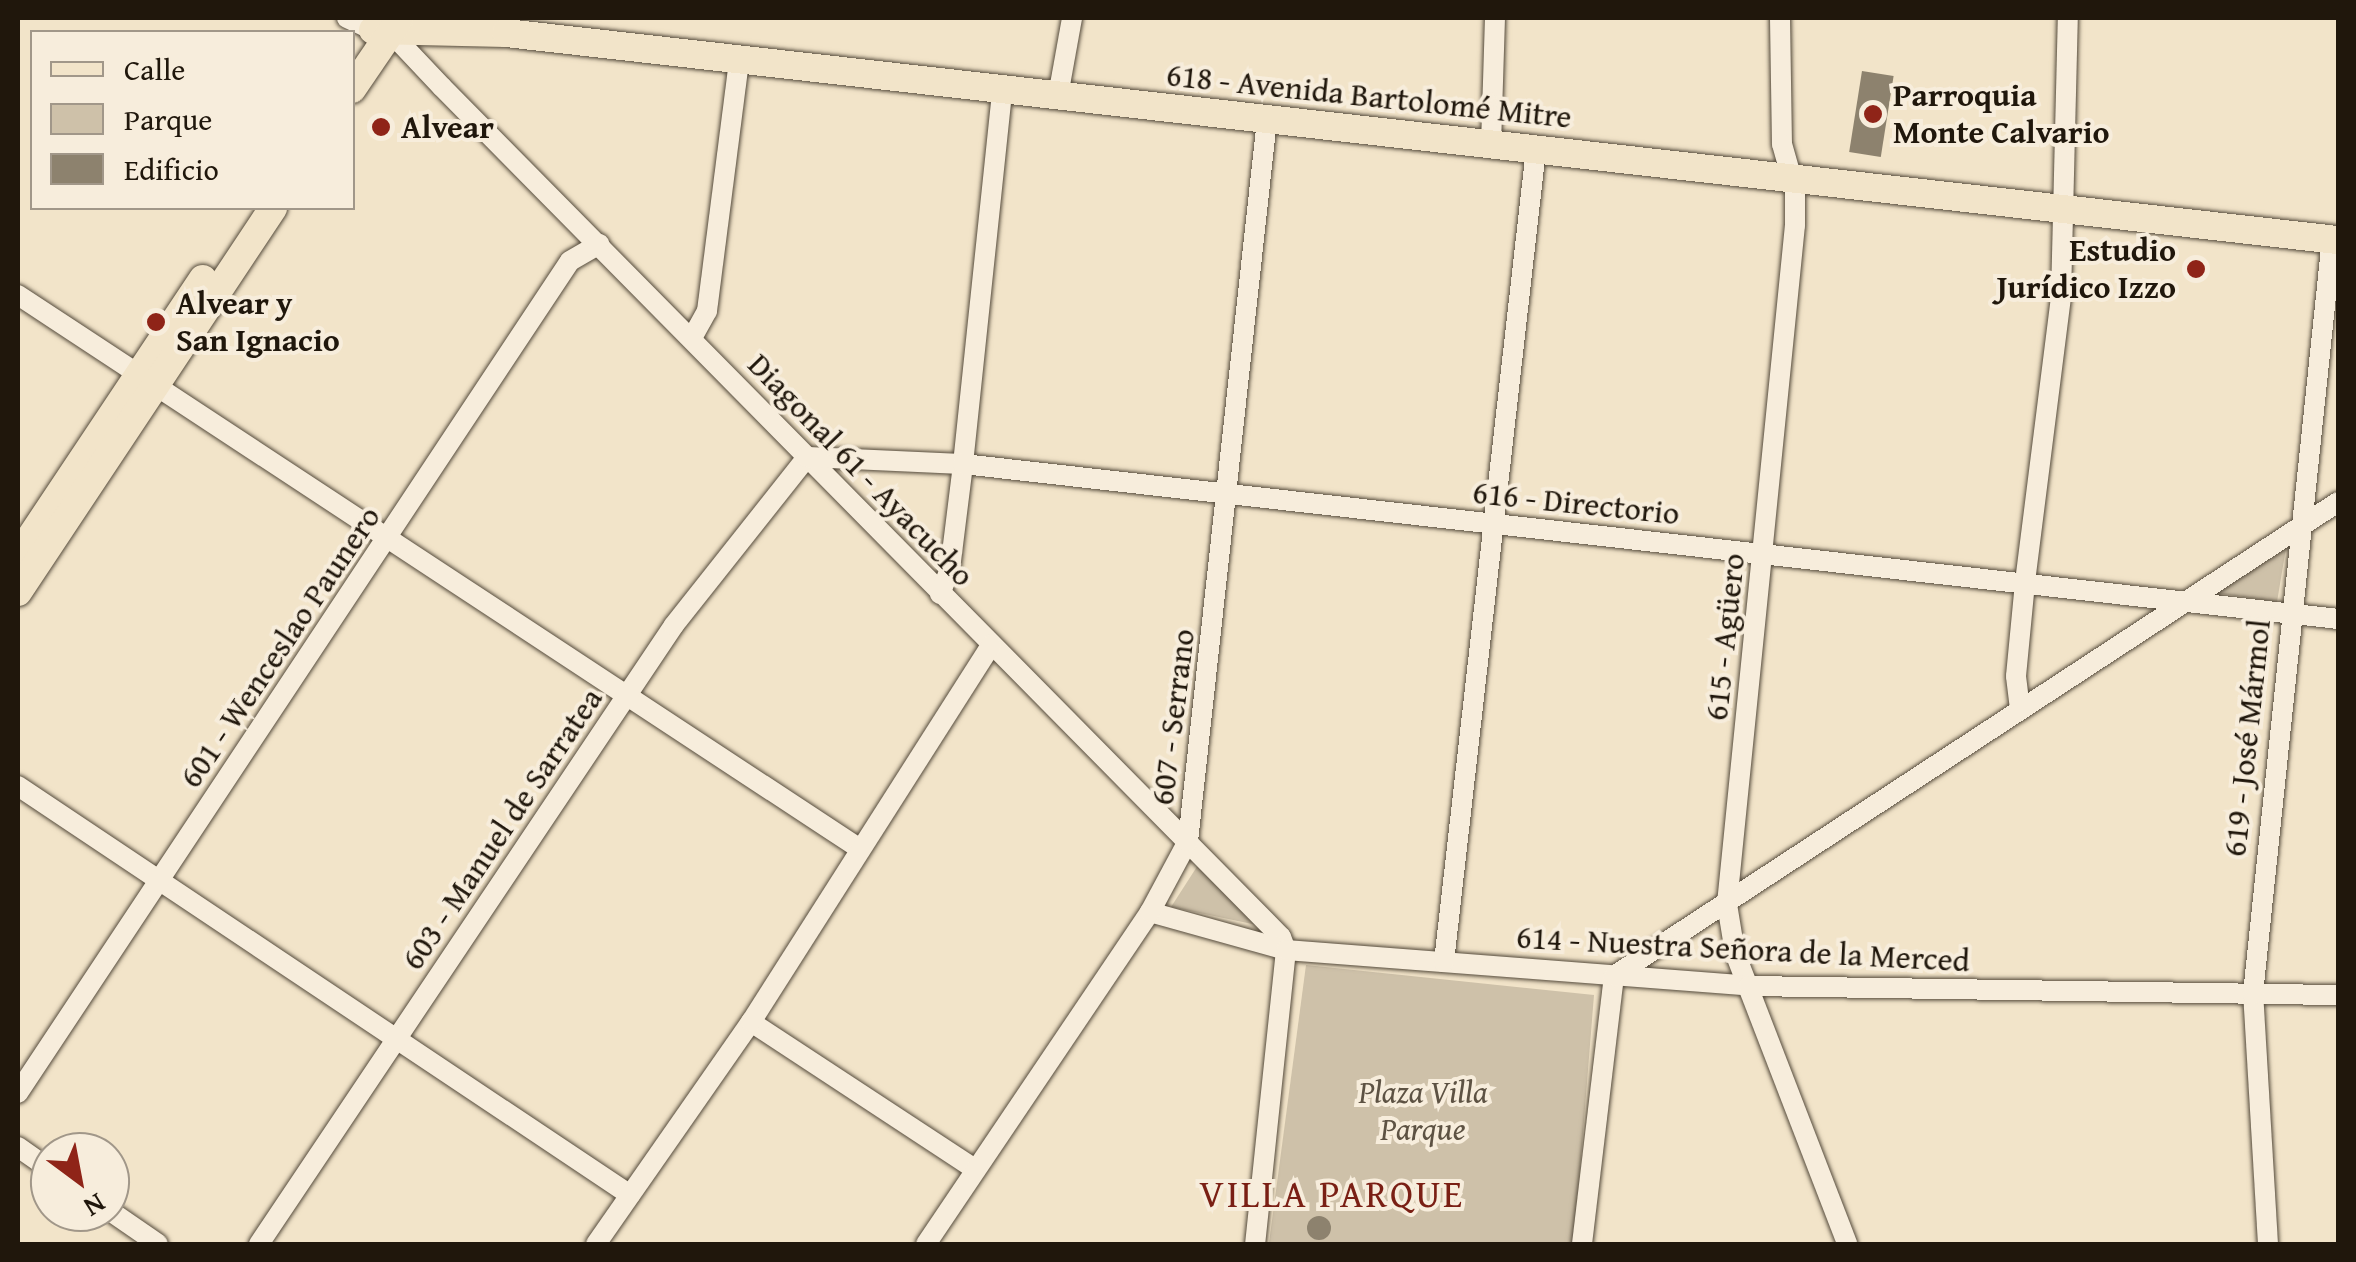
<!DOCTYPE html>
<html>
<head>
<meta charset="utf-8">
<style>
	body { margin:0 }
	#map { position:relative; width:2356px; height:1262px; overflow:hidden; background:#f2e4c9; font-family:"Gentium Book Plus",serif }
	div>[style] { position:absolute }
	.green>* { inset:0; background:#cec1a9 }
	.building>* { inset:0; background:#8d826e; transform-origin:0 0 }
	.round { border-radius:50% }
	.roads { filter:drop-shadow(0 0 2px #544a3b) drop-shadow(0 0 2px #544a3b) }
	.minor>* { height:20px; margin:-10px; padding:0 10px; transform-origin:10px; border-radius:10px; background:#f7eddc }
	.major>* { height:28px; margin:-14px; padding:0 14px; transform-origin:14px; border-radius:14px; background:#f2e4c9 }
	.dots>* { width:28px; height:28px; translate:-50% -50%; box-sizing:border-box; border:5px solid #f7eddc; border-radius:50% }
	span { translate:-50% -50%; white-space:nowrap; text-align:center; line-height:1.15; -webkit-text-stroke:8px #f7eddc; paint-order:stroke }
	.street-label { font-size:32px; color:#20170c }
	.poi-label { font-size:32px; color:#20170c; font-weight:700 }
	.left { translate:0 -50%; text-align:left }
	.right { translate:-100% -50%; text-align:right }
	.park-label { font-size:32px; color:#5d5243; font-style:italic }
	.quarter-label { font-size:38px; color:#7a1f14; letter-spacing:2.5px }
	.frame { position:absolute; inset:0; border:20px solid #20170c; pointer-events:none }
	.legend { position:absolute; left:30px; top:30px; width:325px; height:180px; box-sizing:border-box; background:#f7eddc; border:2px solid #a19789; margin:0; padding:12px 18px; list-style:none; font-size:30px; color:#20170c }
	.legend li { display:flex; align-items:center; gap:20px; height:50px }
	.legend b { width:50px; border:2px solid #a19789 }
	.north { position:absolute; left:30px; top:1132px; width:100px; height:100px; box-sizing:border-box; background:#f7eddc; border:2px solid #a19789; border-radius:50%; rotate:148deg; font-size:28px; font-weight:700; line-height:40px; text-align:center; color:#20170c }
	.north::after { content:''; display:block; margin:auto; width:35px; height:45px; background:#8f2418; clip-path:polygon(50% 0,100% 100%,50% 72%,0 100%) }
</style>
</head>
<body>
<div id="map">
	<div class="green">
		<div style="clip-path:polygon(2286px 548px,2277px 602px,2217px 593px)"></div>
		<div style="clip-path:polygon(1198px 865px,1257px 925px,1171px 907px)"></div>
		<div style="clip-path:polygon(1306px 965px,1594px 995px,1574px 1244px,1269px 1243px)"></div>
	</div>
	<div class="building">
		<div style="left:1862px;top:71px;width:32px;height:82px;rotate:9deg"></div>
		<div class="round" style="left:1307px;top:1216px;width:24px;height:24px"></div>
	</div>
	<div class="roads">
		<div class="minor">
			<div style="left:347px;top:18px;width:29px;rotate:25deg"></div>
			<div style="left:1780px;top:18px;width:126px;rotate:89.1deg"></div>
			<div style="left:1782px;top:144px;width:48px;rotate:74.2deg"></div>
			<div style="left:1795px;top:190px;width:35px;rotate:90deg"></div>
			<div style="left:1795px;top:225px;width:682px;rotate:95.72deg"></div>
			<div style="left:1727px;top:904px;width:50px;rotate:80.7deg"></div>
			<div style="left:1735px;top:953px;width:312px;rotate:68.9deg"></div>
			<div style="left:399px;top:28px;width:9px;rotate:148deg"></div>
			<div style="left:391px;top:33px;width:74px;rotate:46.6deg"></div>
			<div style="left:442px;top:87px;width:1194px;rotate:45.37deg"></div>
			<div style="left:1281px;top:937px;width:14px;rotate:69deg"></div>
			<div style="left:1286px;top:950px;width:296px;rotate:96deg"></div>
			<div style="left:1058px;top:96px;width:79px;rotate:-79.8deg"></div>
			<div style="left:1491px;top:145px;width:127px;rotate:-88.2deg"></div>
			<div style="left:18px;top:295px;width:1008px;rotate:33.34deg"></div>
			<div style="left:692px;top:338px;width:31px;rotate:-61deg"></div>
			<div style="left:707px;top:311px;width:253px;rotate:-82.7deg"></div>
			<div style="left:940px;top:594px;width:27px;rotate:-68deg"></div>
			<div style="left:950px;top:569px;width:106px;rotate:-82.9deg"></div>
			<div style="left:963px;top:464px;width:376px;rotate:-84deg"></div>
			<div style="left:2020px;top:709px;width:33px;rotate:-97deg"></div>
			<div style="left:2016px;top:676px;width:94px;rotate:-84.5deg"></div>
			<div style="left:2025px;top:582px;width:287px;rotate:-82.8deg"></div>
			<div style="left:2061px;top:297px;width:279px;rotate:-88.6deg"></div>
			<div style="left:18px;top:786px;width:736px;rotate:33.75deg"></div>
			<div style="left:1150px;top:912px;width:141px;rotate:15.6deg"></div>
			<div style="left:1286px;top:950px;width:464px;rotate:4.4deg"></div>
			<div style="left:1749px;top:986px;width:589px;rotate:0.88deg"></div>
			<div style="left:1444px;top:962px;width:817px;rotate:-83.54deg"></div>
			<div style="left:751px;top:1022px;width:268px;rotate:33.3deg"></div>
			<div style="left:18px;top:1093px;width:998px;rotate:-56.44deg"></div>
			<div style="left:570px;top:261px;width:34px;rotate:-30deg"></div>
			<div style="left:18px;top:1147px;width:39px;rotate:35deg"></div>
			<div style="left:110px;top:1211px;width:58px;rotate:34.5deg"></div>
			<div style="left:259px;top:1244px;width:745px;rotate:-56.16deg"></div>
			<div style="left:674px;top:625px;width:214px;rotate:-51.6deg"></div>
			<div style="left:807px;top:457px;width:156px;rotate:2.6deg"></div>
			<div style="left:963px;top:464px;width:1384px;rotate:6.43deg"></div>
			<div style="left:596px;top:1244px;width:271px;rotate:-55.1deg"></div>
			<div style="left:751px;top:1022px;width:447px;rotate:-57.5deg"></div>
			<div style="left:926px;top:1244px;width:400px;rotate:-56deg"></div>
			<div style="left:1150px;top:912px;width:81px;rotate:-61.8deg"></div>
			<div style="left:1188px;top:841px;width:725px;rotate:-83.75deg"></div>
			<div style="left:1582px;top:1244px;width:270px;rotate:-83.2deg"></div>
			<div style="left:1614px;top:976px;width:865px;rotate:-33.21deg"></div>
			<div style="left:2268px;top:1244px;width:250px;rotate:-93.4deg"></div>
			<div style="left:2253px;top:994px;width:759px;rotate:-84.03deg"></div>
		</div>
		<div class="major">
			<div style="left:373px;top:30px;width:133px;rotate:1.3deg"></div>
			<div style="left:506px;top:33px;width:1844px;rotate:6.45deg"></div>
			<div style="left:352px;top:89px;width:83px;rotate:-55.7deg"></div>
			<div style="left:18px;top:556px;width:333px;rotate:-56.3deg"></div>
			<div style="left:18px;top:592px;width:461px;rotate:-56.4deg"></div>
		</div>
	</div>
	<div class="dots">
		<div style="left:1873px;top:114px;background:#8f2418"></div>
		<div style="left:381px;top:127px;background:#8f2418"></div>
		<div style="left:2196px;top:269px;background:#8f2418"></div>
		<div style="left:156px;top:322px;background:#8f2418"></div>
	</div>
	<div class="street-label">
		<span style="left:1369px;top:96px;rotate:6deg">618 - Avenida Bartolomé Mitre</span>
		<span style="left:861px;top:470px;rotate:46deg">Diagonal 61 - Ayacucho</span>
		<span style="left:1576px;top:503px;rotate:6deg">616 - Directorio</span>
		<span style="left:1725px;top:637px;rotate:-84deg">615 - Agüero</span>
		<span style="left:280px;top:647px;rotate:-56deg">601 - Wenceslao Paunero</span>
		<span style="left:1173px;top:717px;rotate:-83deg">607 - Serrano</span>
		<span style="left:2247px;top:738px;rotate:-84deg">619 - José Mármol</span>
		<span style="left:502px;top:829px;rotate:-56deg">603 - Manuel de Sarratea</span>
		<span style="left:1743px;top:949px;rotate:3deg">614 - Nuestra Señora de la Merced</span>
	</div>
	<div class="poi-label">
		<span class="left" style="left:1893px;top:114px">Parroquia<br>Monte Calvario</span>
		<span class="left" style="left:401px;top:127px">Alvear</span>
		<span class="right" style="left:2176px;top:269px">Estudio<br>Jurídico Izzo</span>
		<span class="left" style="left:176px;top:322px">Alvear y<br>San Ignacio</span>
	</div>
	<div class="park-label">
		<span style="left:1423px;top:1111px">Plaza Villa<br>Parque</span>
	</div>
	<div class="quarter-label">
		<span style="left:1332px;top:1194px">VILLA PARQUE</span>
	</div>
	<div class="frame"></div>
	<ul class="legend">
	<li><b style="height:12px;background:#f2e4c9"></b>Calle</li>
	<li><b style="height:28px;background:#cec1a9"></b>Parque</li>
	<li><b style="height:28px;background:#8d826e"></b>Edificio</li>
	</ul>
	<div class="north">N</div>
</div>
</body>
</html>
